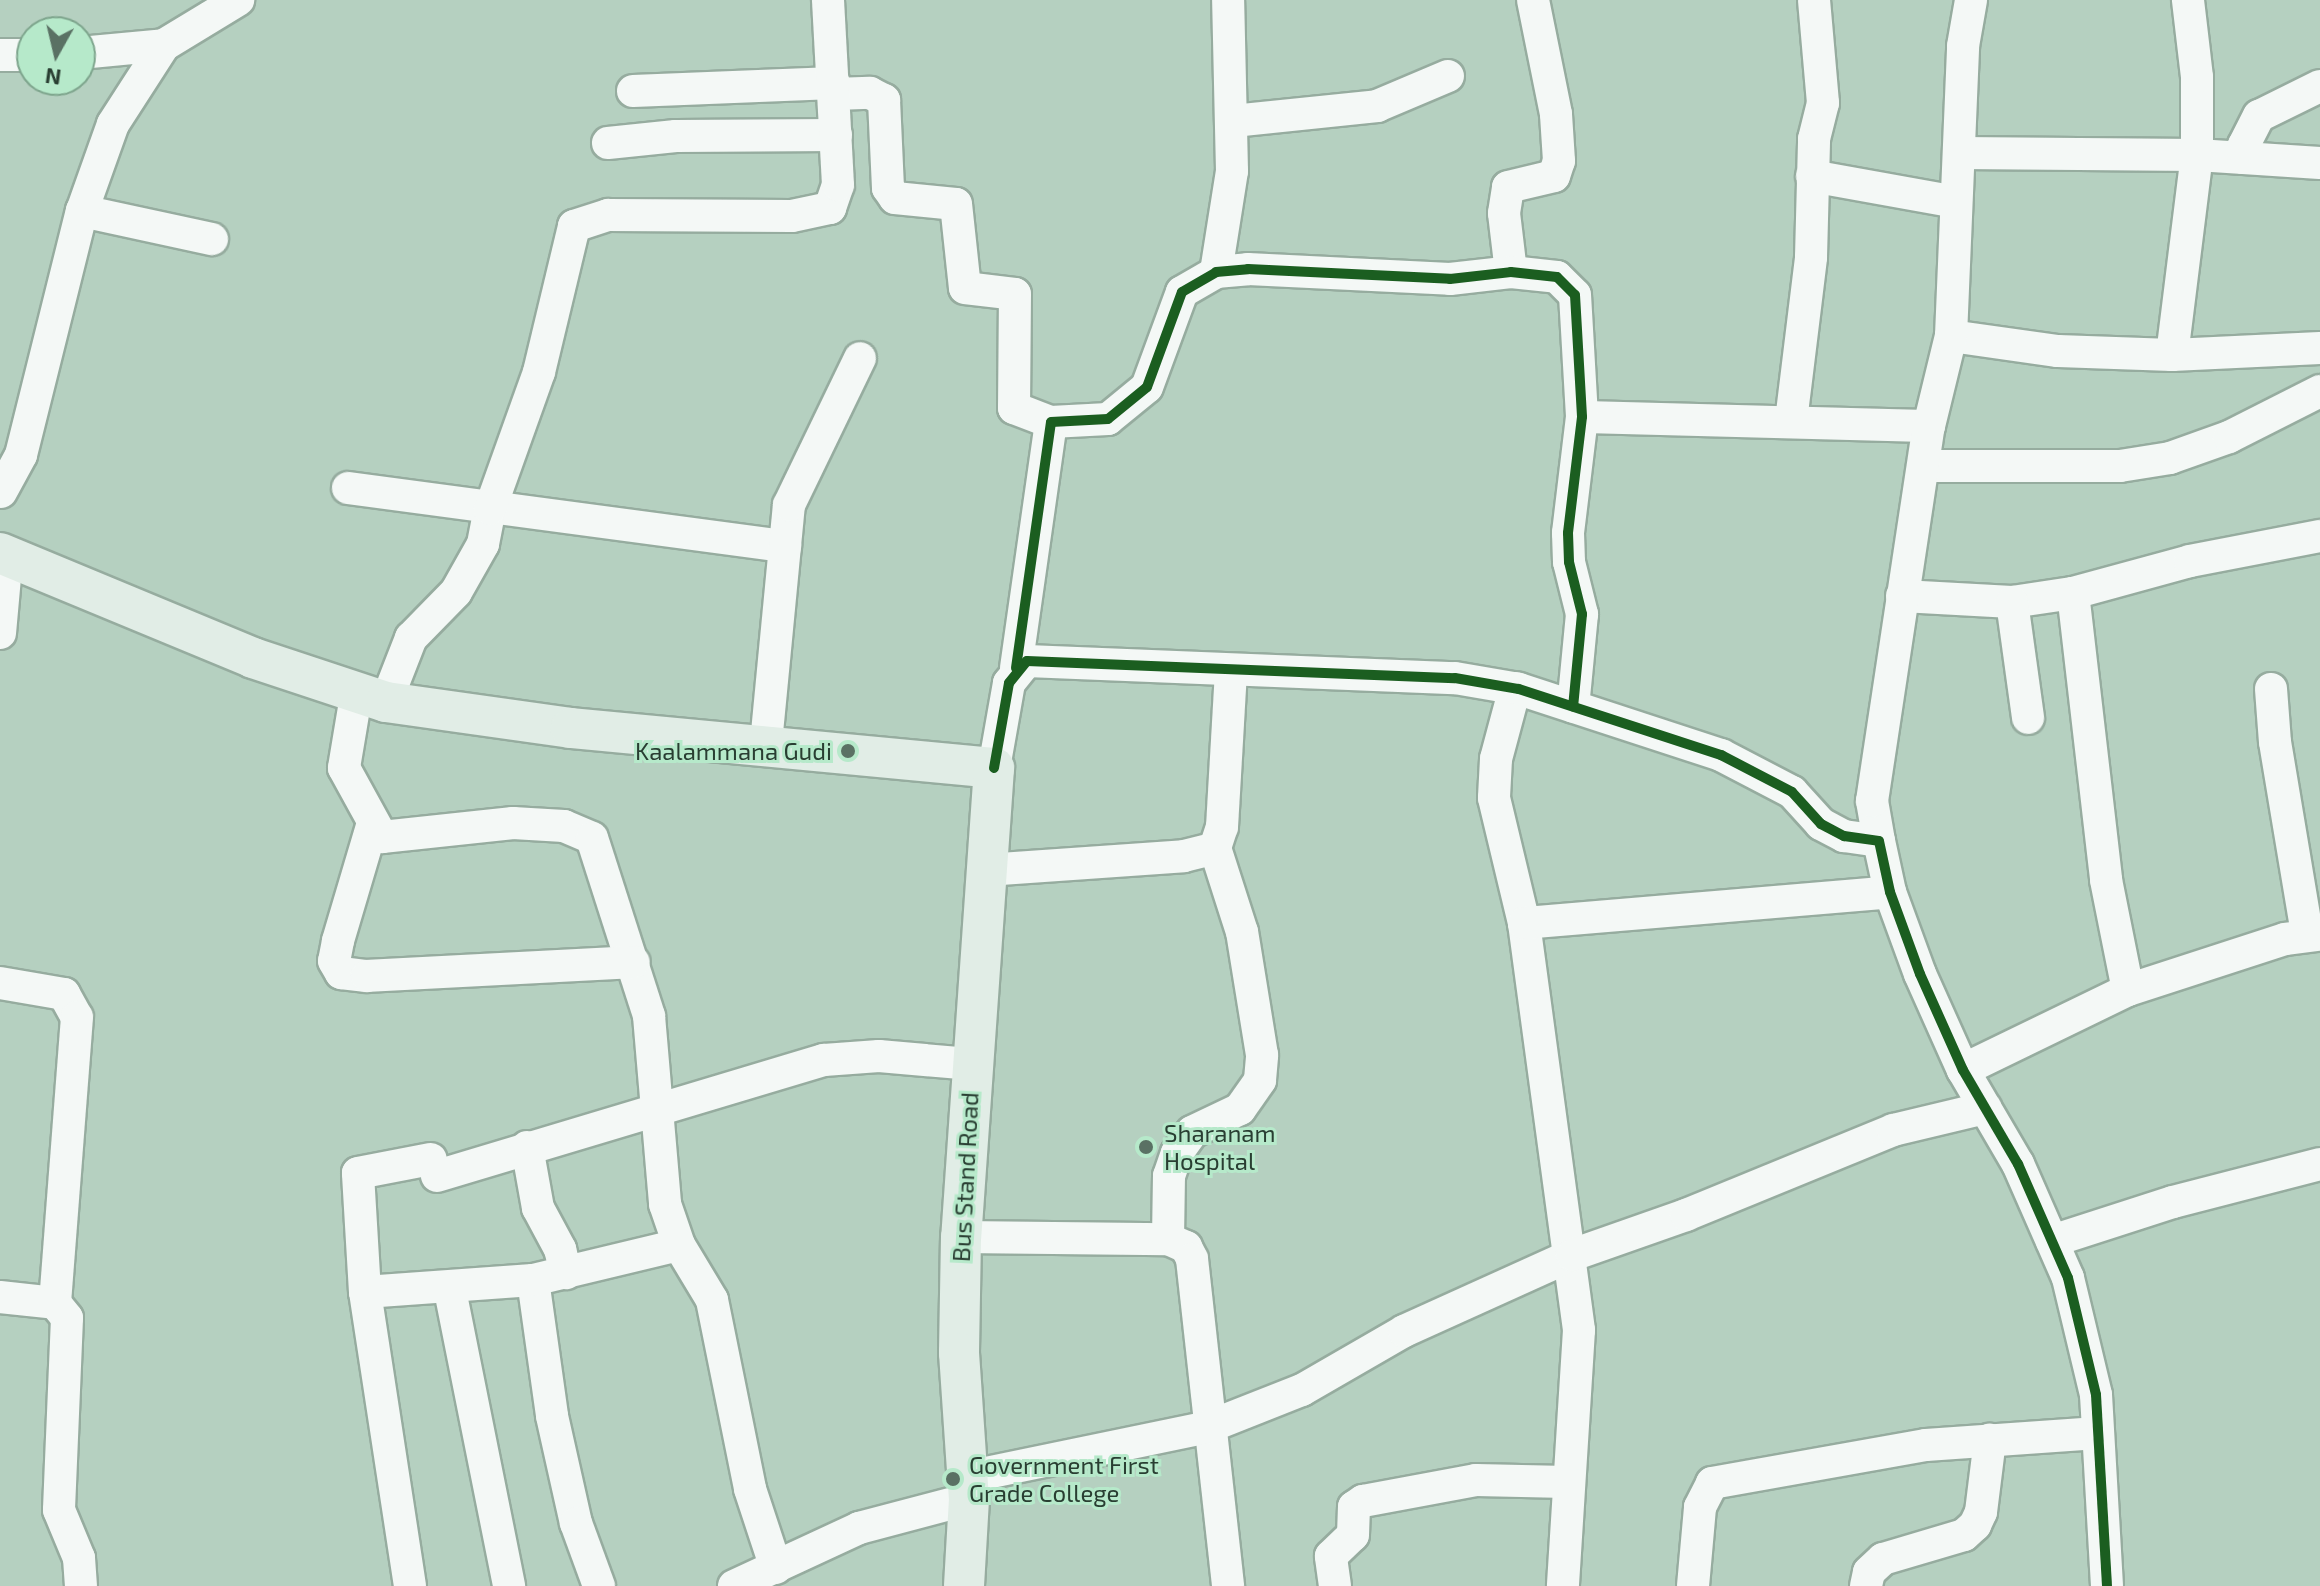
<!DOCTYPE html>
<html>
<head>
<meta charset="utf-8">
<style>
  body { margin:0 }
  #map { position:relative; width:2320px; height:1586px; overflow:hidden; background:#b5d0c0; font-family:"Exo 2",sans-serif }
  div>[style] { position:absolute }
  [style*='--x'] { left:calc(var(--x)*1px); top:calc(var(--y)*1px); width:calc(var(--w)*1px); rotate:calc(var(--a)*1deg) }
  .roads { filter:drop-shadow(2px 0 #96ac9f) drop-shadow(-2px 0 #96ac9f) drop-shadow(0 2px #96ac9f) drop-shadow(0 -2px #96ac9f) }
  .minor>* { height:32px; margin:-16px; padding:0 16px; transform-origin:16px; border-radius:16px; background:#f4f8f6 }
  .major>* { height:40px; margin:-20px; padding:0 20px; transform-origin:20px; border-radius:20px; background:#e1ede6 }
  .cycleway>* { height:10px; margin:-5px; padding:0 5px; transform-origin:5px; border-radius:5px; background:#1b5e20 }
  .dots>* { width:22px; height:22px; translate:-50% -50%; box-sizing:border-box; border:4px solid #b6e9ca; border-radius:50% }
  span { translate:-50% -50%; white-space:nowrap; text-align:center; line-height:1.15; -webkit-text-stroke:6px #b6e9ca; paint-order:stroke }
  .poi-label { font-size:24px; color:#293e32 }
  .right { translate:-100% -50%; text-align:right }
  .left { translate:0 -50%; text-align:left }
  .street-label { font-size:24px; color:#293e32 }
  .north { position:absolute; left:16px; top:16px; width:80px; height:80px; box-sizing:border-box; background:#b6e9ca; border:2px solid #7ea58d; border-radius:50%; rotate:188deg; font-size:22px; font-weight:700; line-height:32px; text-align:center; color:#293e32 }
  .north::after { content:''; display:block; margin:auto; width:28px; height:36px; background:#5a7164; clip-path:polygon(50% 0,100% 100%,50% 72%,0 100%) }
</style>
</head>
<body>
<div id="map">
  <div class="roads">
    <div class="minor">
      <i style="--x:80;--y:53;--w:84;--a:-5.4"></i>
      <i style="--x:164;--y:45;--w:87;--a:-31.3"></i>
      <i style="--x:0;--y:55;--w:32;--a:0"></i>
      <i style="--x:633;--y:91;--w:201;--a:-2.3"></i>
      <i style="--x:834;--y:94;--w:36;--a:-2"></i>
      <i style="--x:870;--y:93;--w:16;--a:27"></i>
      <i style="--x:884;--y:100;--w:88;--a:87.4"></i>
      <i style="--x:888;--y:188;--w:12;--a:55"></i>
      <i style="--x:895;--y:198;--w:61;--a:5.6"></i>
      <i style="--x:956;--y:204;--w:84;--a:83.9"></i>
      <i style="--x:965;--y:288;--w:50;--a:6.8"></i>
      <i style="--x:1015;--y:294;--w:114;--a:90.5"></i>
      <i style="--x:1014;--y:408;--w:40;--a:21"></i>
      <i style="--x:1233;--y:121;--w:145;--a:-5.9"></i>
      <i style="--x:1377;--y:106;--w:77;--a:-22.9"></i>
      <i style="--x:608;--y:143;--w:68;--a:-5.9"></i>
      <i style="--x:676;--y:136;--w:160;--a:-0.4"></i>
      <i style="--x:1960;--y:153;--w:237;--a:0.5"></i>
      <i style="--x:2197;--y:155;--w:123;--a:3.7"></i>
      <i style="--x:2243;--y:158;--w:13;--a:-86"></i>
      <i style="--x:2244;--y:145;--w:33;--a:-63"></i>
      <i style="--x:2259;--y:116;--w:68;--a:-26.2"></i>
      <i style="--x:1812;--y:176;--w:146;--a:10.2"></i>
      <i style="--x:82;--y:211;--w:133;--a:12.2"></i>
      <i style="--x:1216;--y:272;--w:102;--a:-81"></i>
      <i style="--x:1232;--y:171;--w:171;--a:-91.3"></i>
      <i style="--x:1511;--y:272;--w:59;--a:-96.8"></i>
      <i style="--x:1504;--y:213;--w:26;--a:-81"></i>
      <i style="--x:1508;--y:187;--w:47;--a:-13.4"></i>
      <i style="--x:1554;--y:176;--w:16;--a:-72"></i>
      <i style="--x:1559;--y:161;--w:47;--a:-93.7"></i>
      <i style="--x:1556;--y:114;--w:116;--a:-101.4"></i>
      <i style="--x:1951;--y:336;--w:108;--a:8"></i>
      <i style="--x:2058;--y:351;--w:114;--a:2"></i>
      <i style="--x:2172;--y:355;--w:148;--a:-2.7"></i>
      <i style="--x:2172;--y:355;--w:202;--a:-82.9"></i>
      <i style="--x:2197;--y:155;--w:78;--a:-90"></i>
      <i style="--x:2197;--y:77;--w:78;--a:-96.7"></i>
      <i style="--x:1582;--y:417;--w:347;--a:1.5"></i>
      <i style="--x:1791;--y:421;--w:165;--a:-83"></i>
      <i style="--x:1811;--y:257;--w:118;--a:-88.5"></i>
      <i style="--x:1814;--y:139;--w:37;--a:-76"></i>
      <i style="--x:1823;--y:103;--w:103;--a:-95"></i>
      <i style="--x:1924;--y:466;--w:196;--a:0"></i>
      <i style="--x:2120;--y:466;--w:51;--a:-9.1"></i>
      <i style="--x:2170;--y:458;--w:63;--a:-19.6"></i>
      <i style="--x:2229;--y:437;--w:102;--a:-26.8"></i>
      <i style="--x:348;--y:488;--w:441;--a:7.6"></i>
      <i style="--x:1;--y:492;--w:42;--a:-61.6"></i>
      <i style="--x:21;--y:455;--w:252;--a:-76"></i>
      <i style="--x:82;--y:211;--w:92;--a:-70.4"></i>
      <i style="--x:113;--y:124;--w:94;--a:-57.2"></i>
      <i style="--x:2073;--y:593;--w:289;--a:83.4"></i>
      <i style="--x:2106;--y:880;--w:112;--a:78.7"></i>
      <i style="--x:1902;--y:596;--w:110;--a:3.1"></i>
      <i style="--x:2012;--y:602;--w:62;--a:-8.4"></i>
      <i style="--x:2073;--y:593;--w:121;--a:-15.3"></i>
      <i style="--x:2190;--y:561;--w:132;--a:-10.9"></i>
      <i style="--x:2012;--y:602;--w:117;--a:82.1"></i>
      <i style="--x:0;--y:633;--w:78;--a:-84.9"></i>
      <i style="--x:1016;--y:668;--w:248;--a:-81.9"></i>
      <i style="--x:1051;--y:422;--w:57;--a:-3"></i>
      <i style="--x:1108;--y:419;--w:50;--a:-39.4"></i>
      <i style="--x:1147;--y:387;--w:101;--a:-69.8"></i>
      <i style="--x:1182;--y:292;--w:39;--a:-30"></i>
      <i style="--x:1216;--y:272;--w:32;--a:-5"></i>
      <i style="--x:1248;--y:269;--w:202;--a:2.8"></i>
      <i style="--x:1450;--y:279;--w:61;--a:-6.5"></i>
      <i style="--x:1511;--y:272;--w:46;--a:6.2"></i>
      <i style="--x:1557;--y:277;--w:25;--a:45"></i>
      <i style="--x:1575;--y:295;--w:122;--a:86.7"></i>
      <i style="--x:1582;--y:417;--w:117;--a:96.9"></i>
      <i style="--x:1568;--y:533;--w:29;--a:88"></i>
      <i style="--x:1569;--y:562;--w:54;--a:76"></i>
      <i style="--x:1582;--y:614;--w:93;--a:95.5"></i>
      <i style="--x:1515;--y:688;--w:73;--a:105"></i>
      <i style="--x:1496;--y:759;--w:39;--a:93"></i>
      <i style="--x:1494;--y:798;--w:129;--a:76.5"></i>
      <i style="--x:1524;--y:923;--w:411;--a:82.3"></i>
      <i style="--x:1579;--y:1330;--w:256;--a:93.6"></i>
      <i style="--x:2271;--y:689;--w:53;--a:85.7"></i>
      <i style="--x:2275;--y:742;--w:195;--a:80.5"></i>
      <i style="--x:357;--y:690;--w:79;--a:99.5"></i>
      <i style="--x:344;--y:768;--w:79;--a:61.2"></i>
      <i style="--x:382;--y:837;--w:132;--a:-6.1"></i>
      <i style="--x:513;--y:823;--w:51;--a:3.4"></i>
      <i style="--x:564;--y:826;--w:30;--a:23"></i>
      <i style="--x:592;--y:838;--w:187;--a:72.2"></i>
      <i style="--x:649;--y:1016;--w:189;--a:85.1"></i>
      <i style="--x:665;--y:1204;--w:43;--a:71.1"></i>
      <i style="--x:679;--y:1245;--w:64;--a:59"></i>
      <i style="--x:712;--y:1300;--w:193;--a:78.6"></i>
      <i style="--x:750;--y:1489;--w:83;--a:71.8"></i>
      <i style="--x:386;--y:702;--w:69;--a:-68.7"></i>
      <i style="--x:411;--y:638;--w:64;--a:-45.6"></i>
      <i style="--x:456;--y:592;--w:55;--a:-60.6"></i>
      <i style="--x:483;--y:544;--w:36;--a:-79"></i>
      <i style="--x:490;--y:509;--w:145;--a:-70.3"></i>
      <i style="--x:539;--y:372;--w:150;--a:-76.5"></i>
      <i style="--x:574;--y:226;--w:36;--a:-18"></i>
      <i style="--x:608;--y:215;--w:184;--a:0.3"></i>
      <i style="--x:792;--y:216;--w:39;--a:-12"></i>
      <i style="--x:830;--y:208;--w:24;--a:-71"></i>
      <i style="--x:838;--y:185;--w:185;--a:-93.1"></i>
      <i style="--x:766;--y:743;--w:239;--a:-84.5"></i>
      <i style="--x:789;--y:505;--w:163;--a:-64.2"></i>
      <i style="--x:994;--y:768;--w:86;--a:-80"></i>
      <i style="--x:1009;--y:683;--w:28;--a:-51"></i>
      <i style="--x:1027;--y:661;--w:428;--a:2.3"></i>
      <i style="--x:1455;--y:678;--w:65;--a:9.8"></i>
      <i style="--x:1519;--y:689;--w:213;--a:18.1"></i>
      <i style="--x:1721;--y:755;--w:80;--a:27.5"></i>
      <i style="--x:1792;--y:792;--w:43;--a:47.8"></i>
      <i style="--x:1821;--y:824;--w:26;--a:28"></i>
      <i style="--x:1844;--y:836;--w:35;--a:8"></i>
      <i style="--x:1879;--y:841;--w:52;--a:77.8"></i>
      <i style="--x:1890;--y:892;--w:87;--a:69.9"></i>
      <i style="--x:1920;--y:974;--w:105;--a:65.9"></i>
      <i style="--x:1963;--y:1070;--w:109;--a:59.7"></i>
      <i style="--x:2018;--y:1164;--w:124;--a:66.3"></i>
      <i style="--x:2068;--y:1278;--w:120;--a:76.5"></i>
      <i style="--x:2096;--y:1395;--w:191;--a:86.7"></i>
      <i style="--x:372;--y:826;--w:120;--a:106.5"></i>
      <i style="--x:338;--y:941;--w:20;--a:101"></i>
      <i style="--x:334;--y:961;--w:14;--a:60"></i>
      <i style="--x:341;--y:973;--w:26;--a:7"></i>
      <i style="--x:367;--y:976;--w:267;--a:-3"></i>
      <i style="--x:1879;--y:841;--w:41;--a:-99.9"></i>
      <i style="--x:1872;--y:801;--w:379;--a:-81.4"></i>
      <i style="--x:1929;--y:426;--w:93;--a:-76.3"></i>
      <i style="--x:1951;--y:336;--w:290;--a:-87.6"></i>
      <i style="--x:1963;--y:46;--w:47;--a:-80.1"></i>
      <i style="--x:986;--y:870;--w:198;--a:-4"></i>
      <i style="--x:1184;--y:856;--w:32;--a:-14"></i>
      <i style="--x:1215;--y:848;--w:22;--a:-72"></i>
      <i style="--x:1222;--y:827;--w:156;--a:-86.7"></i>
      <i style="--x:1524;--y:923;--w:367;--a:-4.8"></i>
      <i style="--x:0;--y:983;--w:65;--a:9.8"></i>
      <i style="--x:64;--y:994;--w:26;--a:61"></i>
      <i style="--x:77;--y:1017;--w:287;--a:94.4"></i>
      <i style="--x:1963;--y:1070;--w:183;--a:-25.9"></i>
      <i style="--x:2128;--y:990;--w:165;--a:-18"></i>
      <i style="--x:2285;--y:939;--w:35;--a:-7"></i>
      <i style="--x:527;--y:1147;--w:62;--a:79.8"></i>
      <i style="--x:538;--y:1208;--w:47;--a:61.8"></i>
      <i style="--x:560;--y:1249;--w:25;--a:76"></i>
      <i style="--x:437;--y:1176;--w:404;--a:-16.7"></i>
      <i style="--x:824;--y:1060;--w:55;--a:-4.2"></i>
      <i style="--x:879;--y:1056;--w:91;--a:5"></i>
      <i style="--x:961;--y:1237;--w:207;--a:0.6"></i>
      <i style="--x:1168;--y:1239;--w:20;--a:24"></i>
      <i style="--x:1186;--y:1247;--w:13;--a:63"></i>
      <i style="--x:1192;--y:1259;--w:329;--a:83.7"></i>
      <i style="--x:1168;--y:1239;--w:63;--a:-89.1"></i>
      <i style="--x:1169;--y:1176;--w:24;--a:-71"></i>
      <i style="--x:1177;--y:1153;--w:26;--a:-54"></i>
      <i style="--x:1192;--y:1132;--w:53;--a:-25.6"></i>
      <i style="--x:1240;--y:1109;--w:35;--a:-55"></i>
      <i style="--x:1260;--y:1080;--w:25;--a:-85"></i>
      <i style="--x:1262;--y:1055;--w:125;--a:-99.2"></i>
      <i style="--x:1242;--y:932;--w:88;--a:-107.8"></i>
      <i style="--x:2052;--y:1241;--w:127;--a:-17.9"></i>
      <i style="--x:2173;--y:1202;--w:152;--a:-14.5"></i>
      <i style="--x:533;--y:1280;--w:137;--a:82"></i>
      <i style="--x:552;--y:1416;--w:110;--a:77.4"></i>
      <i style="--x:576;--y:1523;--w:67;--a:69.9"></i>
      <i style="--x:450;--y:1290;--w:302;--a:78.7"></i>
      <i style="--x:365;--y:1292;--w:168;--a:-4.1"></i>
      <i style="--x:533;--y:1280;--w:150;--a:-13.5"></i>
      <i style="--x:0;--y:1297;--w:55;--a:6.2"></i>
      <i style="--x:55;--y:1303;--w:19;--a:51"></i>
      <i style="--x:67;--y:1318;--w:192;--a:92.4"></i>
      <i style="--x:59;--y:1510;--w:52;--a:67.4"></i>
      <i style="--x:79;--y:1558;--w:28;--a:86"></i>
      <i style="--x:967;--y:1477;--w:246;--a:-11.7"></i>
      <i style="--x:1208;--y:1427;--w:101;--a:-21.5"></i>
      <i style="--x:1302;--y:1390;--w:118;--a:-30"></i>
      <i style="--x:1404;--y:1331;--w:184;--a:-24.3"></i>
      <i style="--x:1572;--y:1255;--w:121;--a:-19.3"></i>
      <i style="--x:1686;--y:1215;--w:224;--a:-22.3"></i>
      <i style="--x:1893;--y:1130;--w:95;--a:-13.4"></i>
      <i style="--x:410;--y:1586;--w:297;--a:-98.7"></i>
      <i style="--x:365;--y:1292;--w:119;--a:-93.4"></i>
      <i style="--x:358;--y:1173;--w:74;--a:-10.9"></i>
      <i style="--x:734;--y:1586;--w:138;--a:-24.9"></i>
      <i style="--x:859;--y:1528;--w:114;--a:-14.8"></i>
      <i style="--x:1335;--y:1586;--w:30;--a:-98"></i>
      <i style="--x:1331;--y:1556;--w:30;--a:-44"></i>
      <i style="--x:1353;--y:1535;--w:28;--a:-88"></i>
      <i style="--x:1354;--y:1507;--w:11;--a:-34"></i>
      <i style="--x:1363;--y:1501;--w:115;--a:-10.5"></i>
      <i style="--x:1476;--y:1480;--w:91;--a:1.3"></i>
      <i style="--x:1693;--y:1586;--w:79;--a:-84.9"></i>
      <i style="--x:1700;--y:1507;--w:27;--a:-63"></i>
      <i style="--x:1712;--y:1483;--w:217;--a:-10.1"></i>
      <i style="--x:1926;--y:1445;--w:172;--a:-4"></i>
      <i style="--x:1866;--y:1586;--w:14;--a:-78"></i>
      <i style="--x:1869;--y:1572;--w:19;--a:-43"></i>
      <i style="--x:1883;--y:1559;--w:84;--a:-16.5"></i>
      <i style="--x:1964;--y:1535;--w:15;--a:-42"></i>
      <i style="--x:1975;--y:1525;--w:14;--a:-65"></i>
      <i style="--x:1981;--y:1512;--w:73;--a:-82.9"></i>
    </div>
    <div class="major">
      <i style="--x:0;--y:553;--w:274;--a:22.5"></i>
      <i style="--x:253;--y:658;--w:140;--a:18.3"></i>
      <i style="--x:386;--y:702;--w:187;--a:8"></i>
      <i style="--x:571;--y:728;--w:425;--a:5.4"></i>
      <i style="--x:994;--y:768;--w:470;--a:94"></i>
      <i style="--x:961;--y:1237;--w:116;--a:91"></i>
      <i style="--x:959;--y:1353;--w:146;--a:86.1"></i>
      <i style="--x:969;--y:1499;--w:87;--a:93.3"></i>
    </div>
  </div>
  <div class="cycleway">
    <i style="--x:1016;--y:668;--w:248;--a:-81.9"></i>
    <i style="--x:1051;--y:422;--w:57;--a:-3"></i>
    <i style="--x:1108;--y:419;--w:50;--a:-39.4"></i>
    <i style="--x:1147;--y:387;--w:101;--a:-69.8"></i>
    <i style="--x:1182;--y:292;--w:39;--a:-30"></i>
    <i style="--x:1216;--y:272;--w:32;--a:-5"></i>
    <i style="--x:1248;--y:269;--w:202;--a:2.8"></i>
    <i style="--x:1450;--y:279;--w:61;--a:-6.5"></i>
    <i style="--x:1511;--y:272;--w:46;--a:6.2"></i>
    <i style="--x:1557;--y:277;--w:25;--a:45"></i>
    <i style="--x:1575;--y:295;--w:122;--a:86.7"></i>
    <i style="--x:1582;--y:417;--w:117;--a:96.9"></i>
    <i style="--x:1568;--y:533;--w:29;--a:88"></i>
    <i style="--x:1569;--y:562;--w:54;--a:76"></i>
    <i style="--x:1582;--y:614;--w:93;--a:95.5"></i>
    <i style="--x:994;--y:768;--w:86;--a:-80"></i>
    <i style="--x:1009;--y:683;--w:28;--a:-51"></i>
    <i style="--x:1027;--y:661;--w:428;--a:2.3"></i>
    <i style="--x:1455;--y:678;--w:65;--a:9.8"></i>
    <i style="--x:1519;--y:689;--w:213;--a:18.1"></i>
    <i style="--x:1721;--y:755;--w:80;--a:27.5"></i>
    <i style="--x:1792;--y:792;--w:43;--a:47.8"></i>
    <i style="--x:1821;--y:824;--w:26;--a:28"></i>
    <i style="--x:1844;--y:836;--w:35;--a:8"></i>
    <i style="--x:1879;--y:841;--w:52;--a:77.8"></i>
    <i style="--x:1890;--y:892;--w:87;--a:69.9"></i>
    <i style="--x:1920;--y:974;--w:105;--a:65.9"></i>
    <i style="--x:1963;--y:1070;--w:109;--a:59.7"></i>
    <i style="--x:2018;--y:1164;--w:124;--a:66.3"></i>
    <i style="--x:2068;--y:1278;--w:120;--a:76.5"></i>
    <i style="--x:2096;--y:1395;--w:191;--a:86.7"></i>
  </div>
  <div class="dots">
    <i style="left:848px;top:751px;background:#5a7164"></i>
    <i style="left:1146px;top:1147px;background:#5a7164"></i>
    <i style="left:953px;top:1479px;background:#5a7164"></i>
  </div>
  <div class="poi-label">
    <span class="right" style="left:832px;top:751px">Kaalammana Gudi</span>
    <span class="left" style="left:1164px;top:1147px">Sharanam<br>Hospital</span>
    <span class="left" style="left:969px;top:1479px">Government First<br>Grade College</span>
  </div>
  <div class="street-label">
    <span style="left:965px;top:1177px;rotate:-87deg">Bus Stand Road</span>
  </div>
  <div class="north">N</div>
</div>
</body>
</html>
